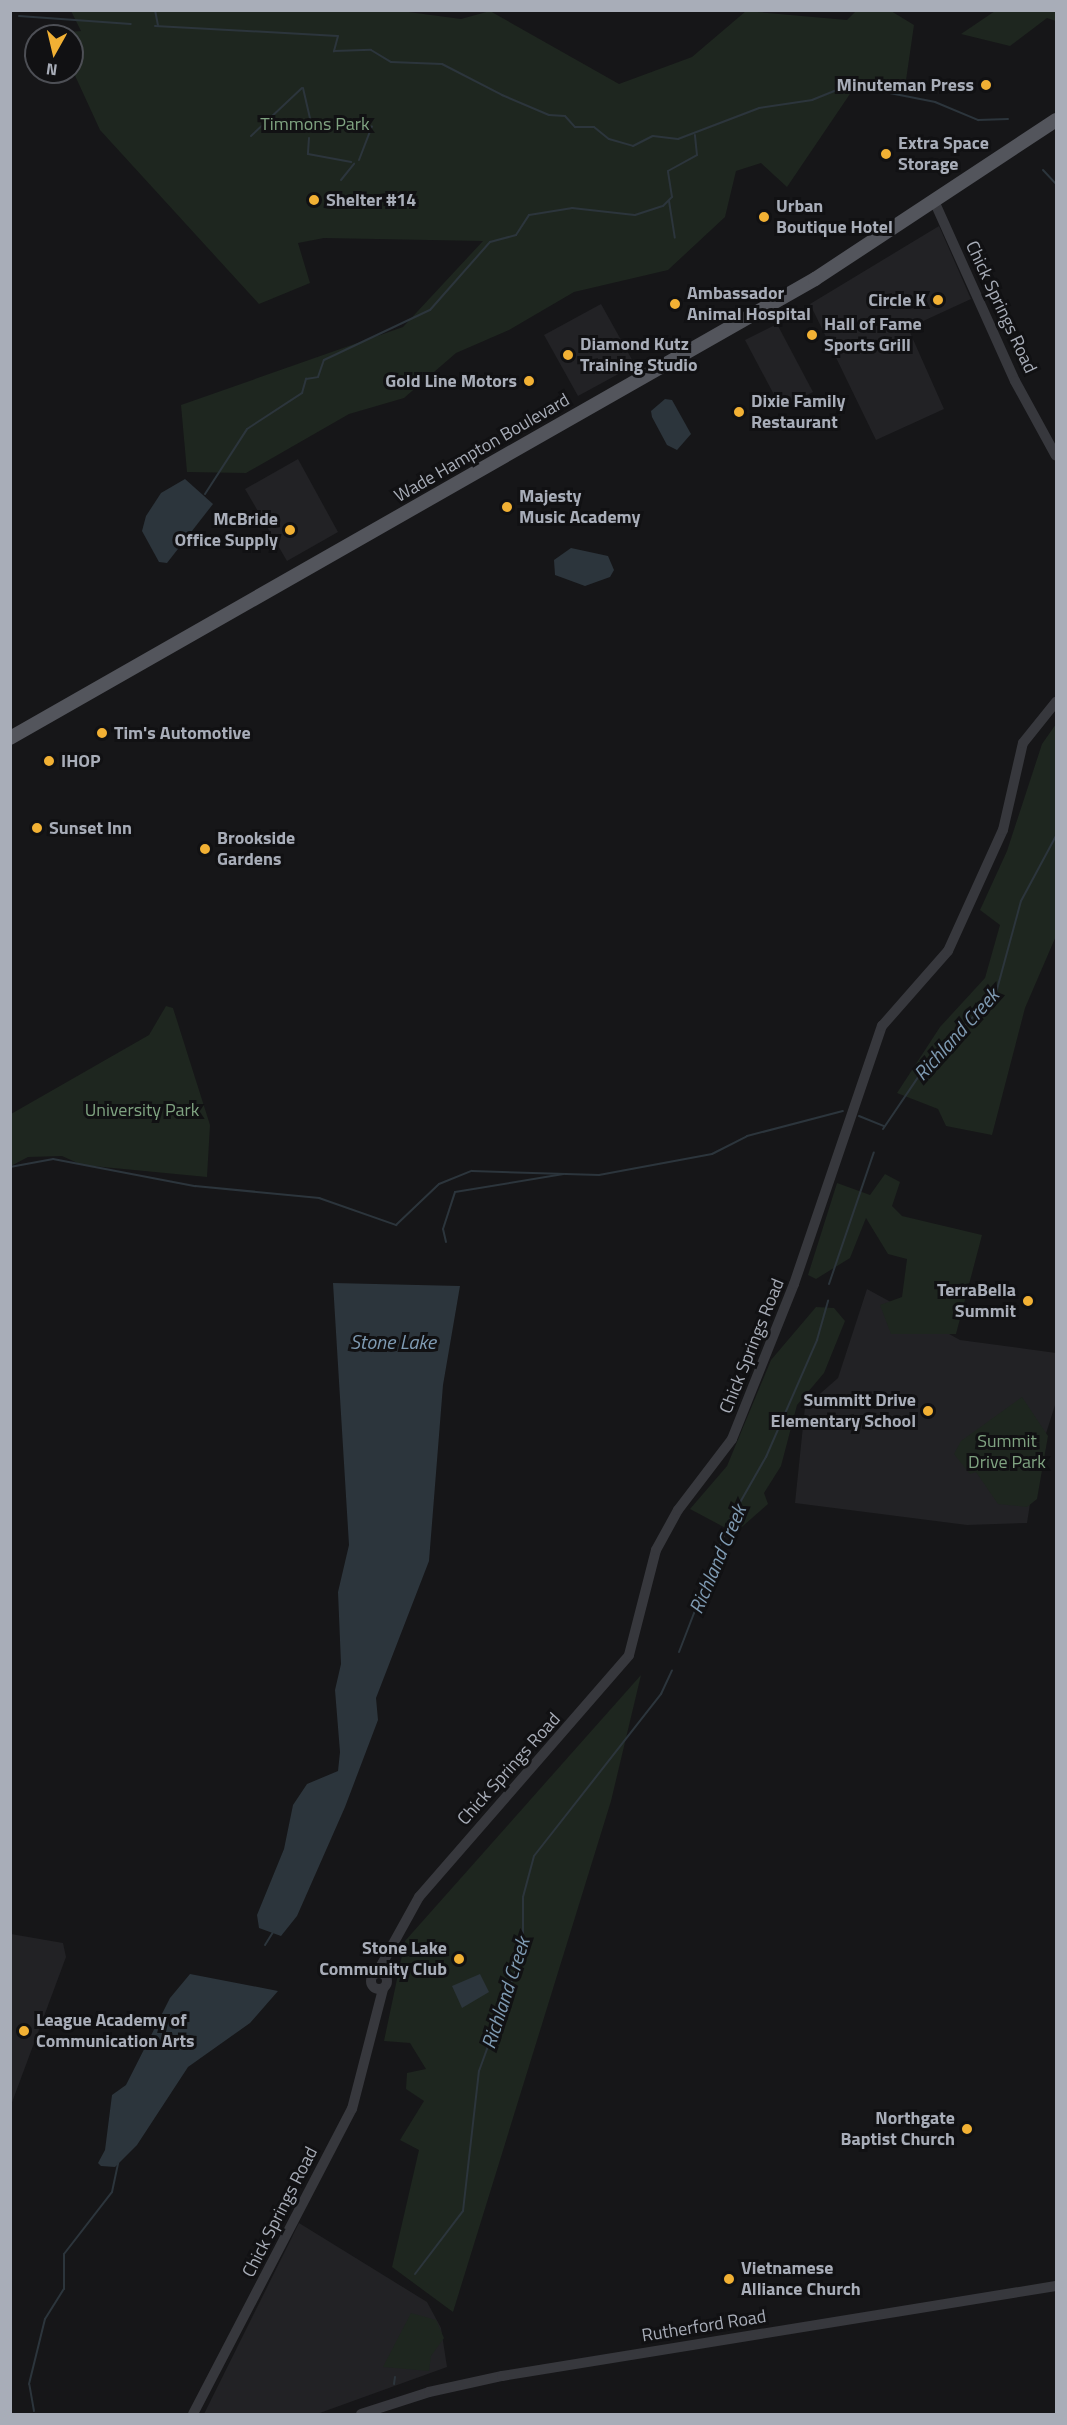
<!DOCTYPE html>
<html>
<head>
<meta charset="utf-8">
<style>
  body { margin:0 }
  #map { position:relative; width:1067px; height:2425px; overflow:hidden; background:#161618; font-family:"Titillium Web",sans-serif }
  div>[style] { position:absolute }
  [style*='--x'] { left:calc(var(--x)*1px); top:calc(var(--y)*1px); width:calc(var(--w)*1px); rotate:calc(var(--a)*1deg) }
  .built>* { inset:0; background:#222225 }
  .green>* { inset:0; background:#1e261f }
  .water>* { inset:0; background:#2c353c }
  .stream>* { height:2px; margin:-1px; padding:0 1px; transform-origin:1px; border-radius:1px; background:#2c353c }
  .minor>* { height:10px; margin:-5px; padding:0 5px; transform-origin:5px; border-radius:5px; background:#37383d }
  .minor>.ring { margin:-5px; padding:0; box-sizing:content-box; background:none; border:10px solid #37383d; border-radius:50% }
  .major>* { height:14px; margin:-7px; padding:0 7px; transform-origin:7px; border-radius:7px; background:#53555c }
  .dots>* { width:16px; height:16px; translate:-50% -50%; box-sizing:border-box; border:3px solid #111113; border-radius:50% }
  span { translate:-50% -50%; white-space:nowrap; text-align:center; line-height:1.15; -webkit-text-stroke:6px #111113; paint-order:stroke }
  .poi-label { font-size:18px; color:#a8adb8; font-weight:700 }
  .right { translate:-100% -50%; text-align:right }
  .left { translate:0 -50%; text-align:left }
  .park-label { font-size:18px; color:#7fa381 }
  .street-label { font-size:18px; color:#a8adb8 }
  .water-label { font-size:20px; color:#7f9bb3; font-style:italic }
  .frame { position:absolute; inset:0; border:12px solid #a8adb8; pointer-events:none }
  .north { position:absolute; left:24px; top:24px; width:60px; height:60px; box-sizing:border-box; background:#111113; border:2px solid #4d4f55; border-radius:50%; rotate:188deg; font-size:16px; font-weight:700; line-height:24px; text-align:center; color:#a8adb8 }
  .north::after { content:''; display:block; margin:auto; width:21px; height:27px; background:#f2b134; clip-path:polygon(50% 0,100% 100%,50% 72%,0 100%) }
</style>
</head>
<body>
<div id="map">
  <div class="built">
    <i style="clip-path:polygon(939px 226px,971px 299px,908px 328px,944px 409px,876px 440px,810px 304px)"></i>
    <i style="clip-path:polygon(601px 304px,635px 365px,578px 396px,544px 335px)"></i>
    <i style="clip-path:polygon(777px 324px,813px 392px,781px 408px,745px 340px)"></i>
    <i style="clip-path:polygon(298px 459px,338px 532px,287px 561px,245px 489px)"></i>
    <i style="clip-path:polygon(867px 1289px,960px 1340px,1056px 1353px,1056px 1402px,1036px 1465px,1027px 1523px,967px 1525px,795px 1503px,805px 1407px,838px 1378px)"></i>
    <i style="clip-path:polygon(11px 1934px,63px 1943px,66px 1957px,11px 2105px)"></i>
    <i style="clip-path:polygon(299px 2223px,427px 2302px,441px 2328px,447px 2367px,317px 2414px,204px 2414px)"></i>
  </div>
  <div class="green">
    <i style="clip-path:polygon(401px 11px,461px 19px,490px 11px,619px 84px,692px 57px,746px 11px,847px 20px,856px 11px,891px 11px,914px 25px,904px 94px,854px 88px,787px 187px,761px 163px,736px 171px,725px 217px,668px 270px,574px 292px,509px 330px,456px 353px,404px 398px,349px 414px,246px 473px,187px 472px,181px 405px,403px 327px,483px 241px,324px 238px,298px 243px,310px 283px,259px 304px,100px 130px,72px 69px,72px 36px,55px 33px,81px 31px,71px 11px)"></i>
    <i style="clip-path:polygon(995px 11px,1056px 11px,1056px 21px,1047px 18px,1010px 46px,961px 34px)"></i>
    <i style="clip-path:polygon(1056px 724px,1056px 936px,1025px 1008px,992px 1135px,946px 1126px,938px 1109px,897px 1093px,940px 1027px,985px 978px,1000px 925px,980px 910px,1007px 851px,1042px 744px)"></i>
    <i style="clip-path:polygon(166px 1006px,173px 1008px,210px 1125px,207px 1177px,82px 1165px,62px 1156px,28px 1157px,11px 1166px,11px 1114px,149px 1035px)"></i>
    <i style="clip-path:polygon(885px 1174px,900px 1182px,892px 1206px,902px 1216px,982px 1235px,956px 1334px,891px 1334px,880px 1305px,902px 1297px,907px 1259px,888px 1254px,866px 1218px,850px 1258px,816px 1279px,808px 1275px,837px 1183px,870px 1195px)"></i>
    <i style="clip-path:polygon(816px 1307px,834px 1308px,845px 1321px,824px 1373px,797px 1405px,781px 1466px,764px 1493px,768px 1504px,735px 1533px,690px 1509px,727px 1466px,771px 1360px)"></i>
    <i style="clip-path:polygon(1022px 1397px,1048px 1436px,1037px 1499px,1027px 1507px,998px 1504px,976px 1472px,970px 1474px,954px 1454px,961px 1441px)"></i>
    <i style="clip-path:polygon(641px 1675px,611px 1801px,453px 2312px,392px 2267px,419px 2150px,400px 2140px,424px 2101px,406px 2089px,407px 2073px,426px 2069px,410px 2043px,384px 2041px,405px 1941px)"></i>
    <i style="clip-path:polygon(411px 2313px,436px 2320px,444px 2338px,431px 2356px,429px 2371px,383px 2367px)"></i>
  </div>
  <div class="water">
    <i style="clip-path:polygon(665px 399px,672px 400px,691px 434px,677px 450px,667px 445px,652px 417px,651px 411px)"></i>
    <i style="clip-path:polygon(185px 479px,213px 504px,167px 563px,159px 562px,142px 531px,146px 516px,161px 493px)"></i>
    <i style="clip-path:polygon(571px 548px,608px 556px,614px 570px,610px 577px,585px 586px,555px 575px,554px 560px)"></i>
    <i style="clip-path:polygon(333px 1283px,460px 1286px,443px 1385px,429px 1561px,376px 1698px,378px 1720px,345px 1807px,297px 1916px,281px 1936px,259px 1928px,257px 1915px,284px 1849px,293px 1805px,307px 1784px,338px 1771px,340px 1752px,335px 1690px,341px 1664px,338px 1592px,349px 1545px)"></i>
    <i style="clip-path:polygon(190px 1974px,278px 1991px,250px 2023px,188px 2067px,137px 2145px,115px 2167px,101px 2166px,98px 2163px,105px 2150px,112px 2095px,126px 2085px,170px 1998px)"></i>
    <i style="clip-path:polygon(480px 1974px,489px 1992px,462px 2008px,452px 1986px)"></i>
  </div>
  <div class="stream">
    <i style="--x:155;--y:10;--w:16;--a:79"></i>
    <i style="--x:19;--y:16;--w:112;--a:4.1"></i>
    <i style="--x:155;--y:26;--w:183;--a:3.1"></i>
    <i style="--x:338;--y:36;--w:16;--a:105"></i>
    <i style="--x:334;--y:51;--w:37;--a:-2"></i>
    <i style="--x:371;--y:50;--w:23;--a:31"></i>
    <i style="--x:391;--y:62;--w:51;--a:2.2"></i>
    <i style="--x:442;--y:64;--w:68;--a:27.3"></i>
    <i style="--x:502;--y:95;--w:51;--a:23.1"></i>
    <i style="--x:549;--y:115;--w:16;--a:4"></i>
    <i style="--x:565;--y:116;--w:15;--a:48"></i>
    <i style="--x:575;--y:127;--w:19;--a:0"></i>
    <i style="--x:594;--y:127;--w:19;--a:39"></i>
    <i style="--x:609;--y:139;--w:25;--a:16"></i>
    <i style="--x:633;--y:146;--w:22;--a:-27"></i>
    <i style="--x:653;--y:136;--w:25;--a:7"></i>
    <i style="--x:678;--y:139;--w:87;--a:-20.9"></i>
    <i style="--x:759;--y:108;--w:54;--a:-8.6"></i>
    <i style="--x:812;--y:100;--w:40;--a:-22"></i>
    <i style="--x:849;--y:85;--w:88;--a:11.2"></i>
    <i style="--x:935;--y:102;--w:47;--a:22.7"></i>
    <i style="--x:978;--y:120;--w:30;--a:-2"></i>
    <i style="--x:303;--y:88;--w:37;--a:77"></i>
    <i style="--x:251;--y:136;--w:70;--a:-43.3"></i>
    <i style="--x:309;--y:138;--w:16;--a:94"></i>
    <i style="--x:308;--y:154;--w:44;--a:10.5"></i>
    <i style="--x:359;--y:160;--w:36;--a:-69"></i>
    <i style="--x:1043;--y:170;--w:19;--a:47"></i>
    <i style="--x:341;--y:180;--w:21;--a:-51"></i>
    <i style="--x:669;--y:201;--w:37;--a:81"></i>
    <i style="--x:205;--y:494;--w:77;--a:-57.1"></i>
    <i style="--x:247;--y:429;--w:66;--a:-33.2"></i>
    <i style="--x:302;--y:393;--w:15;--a:-74"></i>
    <i style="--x:306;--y:379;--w:12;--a:-9"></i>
    <i style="--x:318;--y:377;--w:18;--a:-71"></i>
    <i style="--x:324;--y:360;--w:117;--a:-25.3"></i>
    <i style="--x:430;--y:310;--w:91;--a:-48.6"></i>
    <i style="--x:490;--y:242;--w:27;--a:-15"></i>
    <i style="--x:516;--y:235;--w:24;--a:-57"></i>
    <i style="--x:529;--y:215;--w:44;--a:-9.2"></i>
    <i style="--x:572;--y:208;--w:63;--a:6.3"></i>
    <i style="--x:635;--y:215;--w:29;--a:-18"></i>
    <i style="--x:663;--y:206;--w:13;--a:-45"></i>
    <i style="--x:672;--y:197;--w:26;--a:-99"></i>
    <i style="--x:668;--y:171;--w:33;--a:-29"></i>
    <i style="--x:697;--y:155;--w:20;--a:-96"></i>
    <i style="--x:859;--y:1116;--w:27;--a:22"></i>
    <i style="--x:883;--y:1129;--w:75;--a:-55.9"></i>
    <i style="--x:925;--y:1067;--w:103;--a:-46.2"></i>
    <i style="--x:996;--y:993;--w:95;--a:-74.8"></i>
    <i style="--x:1021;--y:901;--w:74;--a:-61.7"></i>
    <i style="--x:10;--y:1167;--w:44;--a:-10.5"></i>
    <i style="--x:53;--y:1159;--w:145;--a:10.8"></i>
    <i style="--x:195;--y:1186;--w:125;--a:5.5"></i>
    <i style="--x:319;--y:1198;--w:82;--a:19.3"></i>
    <i style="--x:396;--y:1225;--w:59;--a:-43.6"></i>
    <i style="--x:439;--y:1184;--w:35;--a:-22"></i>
    <i style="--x:472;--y:1171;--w:127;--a:1.8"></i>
    <i style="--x:599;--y:1175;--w:115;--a:-10.5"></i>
    <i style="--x:712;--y:1154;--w:39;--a:-27"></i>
    <i style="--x:747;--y:1136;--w:99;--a:-14.6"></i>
    <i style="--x:446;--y:1242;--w:13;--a:-103"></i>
    <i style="--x:443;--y:1229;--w:39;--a:-72"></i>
    <i style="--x:455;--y:1192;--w:110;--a:-9.4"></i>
    <i style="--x:829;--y:1284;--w:139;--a:-71.2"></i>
    <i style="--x:679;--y:1652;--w:142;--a:-68.9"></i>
    <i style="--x:730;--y:1520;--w:73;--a:-60.3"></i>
    <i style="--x:766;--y:1457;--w:128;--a:-66.4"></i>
    <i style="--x:817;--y:1340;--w:41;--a:-74.2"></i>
    <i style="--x:265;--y:1945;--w:15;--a:-58"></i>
    <i style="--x:415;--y:2274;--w:79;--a:-52.7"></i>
    <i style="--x:463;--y:2211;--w:141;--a:-83.5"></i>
    <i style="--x:479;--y:2071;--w:129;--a:-70"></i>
    <i style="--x:523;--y:1950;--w:53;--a:-90"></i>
    <i style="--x:523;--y:1897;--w:42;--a:-75"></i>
    <i style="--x:534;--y:1856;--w:206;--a:-51.9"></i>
    <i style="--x:661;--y:1694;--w:26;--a:-65"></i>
    <i style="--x:394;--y:2384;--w:7;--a:-82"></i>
    <i style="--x:34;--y:2411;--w:27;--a:-100"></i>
    <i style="--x:29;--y:2384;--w:67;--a:-76.2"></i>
    <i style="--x:45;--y:2319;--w:36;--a:-58"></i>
    <i style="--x:64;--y:2289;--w:35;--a:-90"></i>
    <i style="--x:64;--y:2254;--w:78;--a:-52.3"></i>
    <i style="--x:112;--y:2192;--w:30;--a:-78"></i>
  </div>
  <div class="minor">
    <i style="--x:935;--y:203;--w:195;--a:65.8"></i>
    <i style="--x:1015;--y:381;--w:85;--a:61.3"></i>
    <i class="ring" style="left:371px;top:1973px;width:6px;height:6px"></i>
    <i style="--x:377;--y:1973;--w:87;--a:-61.1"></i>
    <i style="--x:419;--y:1897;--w:320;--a:-49"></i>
    <i style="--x:629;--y:1655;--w:108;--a:-75.6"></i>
    <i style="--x:656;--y:1550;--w:46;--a:-61.2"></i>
    <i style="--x:678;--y:1510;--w:89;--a:-52.7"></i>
    <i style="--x:732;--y:1439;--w:167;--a:-68.2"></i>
    <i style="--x:794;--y:1284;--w:273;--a:-71.2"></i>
    <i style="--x:882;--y:1026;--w:100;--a:-48.7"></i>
    <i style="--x:948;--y:951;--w:133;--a:-65.6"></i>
    <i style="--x:1003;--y:830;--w:89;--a:-77.1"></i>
    <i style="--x:1023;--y:743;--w:53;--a:-51.2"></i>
    <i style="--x:193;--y:2414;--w:344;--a:-62.5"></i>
    <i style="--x:352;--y:2109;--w:124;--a:-75.5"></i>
    <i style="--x:361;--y:2414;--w:71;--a:-17.9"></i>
    <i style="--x:429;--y:2392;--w:75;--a:-12.4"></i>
    <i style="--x:502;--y:2376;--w:561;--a:-9.23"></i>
  </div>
  <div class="major">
    <i style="--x:10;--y:738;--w:927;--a:-29.69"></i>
    <i style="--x:815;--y:279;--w:289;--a:-33.4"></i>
  </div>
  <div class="dots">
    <i style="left:986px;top:85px;background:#f2b134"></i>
    <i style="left:886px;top:154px;background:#f2b134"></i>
    <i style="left:314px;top:200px;background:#f2b134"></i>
    <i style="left:764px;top:217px;background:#f2b134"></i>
    <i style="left:938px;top:300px;background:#f2b134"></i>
    <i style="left:675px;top:304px;background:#f2b134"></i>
    <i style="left:812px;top:335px;background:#f2b134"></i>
    <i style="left:568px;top:355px;background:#f2b134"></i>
    <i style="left:529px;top:381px;background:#f2b134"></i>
    <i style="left:739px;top:412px;background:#f2b134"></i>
    <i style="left:507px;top:507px;background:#f2b134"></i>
    <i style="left:290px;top:530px;background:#f2b134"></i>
    <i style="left:102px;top:733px;background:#f2b134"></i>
    <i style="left:49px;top:761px;background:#f2b134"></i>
    <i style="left:37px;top:828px;background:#f2b134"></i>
    <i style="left:205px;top:849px;background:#f2b134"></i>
    <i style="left:1028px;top:1301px;background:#f2b134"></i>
    <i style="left:928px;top:1411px;background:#f2b134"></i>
    <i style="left:459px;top:1959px;background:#f2b134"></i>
    <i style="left:24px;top:2031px;background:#f2b134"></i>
    <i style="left:967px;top:2129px;background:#f2b134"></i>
    <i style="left:729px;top:2279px;background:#f2b134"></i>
  </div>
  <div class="poi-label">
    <span class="right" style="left:974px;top:85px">Minuteman Press</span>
    <span class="left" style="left:898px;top:154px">Extra Space<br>Storage</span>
    <span class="left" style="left:326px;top:200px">Shelter #14</span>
    <span class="left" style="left:776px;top:217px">Urban<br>Boutique Hotel</span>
    <span class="left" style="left:687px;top:304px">Ambassador<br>Animal Hospital</span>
    <span class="right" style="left:926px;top:300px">Circle K</span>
    <span class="left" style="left:824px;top:335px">Hall of Fame<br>Sports Grill</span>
    <span class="left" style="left:580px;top:355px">Diamond Kutz<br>Training Studio</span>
    <span class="right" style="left:517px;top:381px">Gold Line Motors</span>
    <span class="left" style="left:751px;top:412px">Dixie Family<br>Restaurant</span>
    <span class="left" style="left:519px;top:507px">Majesty<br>Music Academy</span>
    <span class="right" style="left:278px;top:530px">McBride<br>Office Supply</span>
    <span class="left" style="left:114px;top:733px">Tim's Automotive</span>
    <span class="left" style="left:61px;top:761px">IHOP</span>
    <span class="left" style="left:49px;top:828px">Sunset Inn</span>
    <span class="left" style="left:217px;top:849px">Brookside<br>Gardens</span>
    <span class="right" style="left:1016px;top:1301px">TerraBella<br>Summit</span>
    <span class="right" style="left:916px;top:1411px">Summitt Drive<br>Elementary School</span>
    <span class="right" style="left:447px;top:1959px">Stone Lake<br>Community Club</span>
    <span class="left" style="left:36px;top:2031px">League Academy of<br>Communication Arts</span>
    <span class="right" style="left:955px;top:2129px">Northgate<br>Baptist Church</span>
    <span class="left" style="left:741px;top:2279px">Vietnamese<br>Alliance Church</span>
  </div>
  <div class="park-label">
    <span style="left:315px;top:124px">Timmons Park</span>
    <span style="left:142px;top:1110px">University Park</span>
    <span style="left:1007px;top:1452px">Summit<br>Drive Park</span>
  </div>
  <div class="street-label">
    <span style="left:1001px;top:307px;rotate:65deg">Chick Springs Road</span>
    <span style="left:482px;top:448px;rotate:-30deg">Wade Hampton Boulevard</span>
    <span style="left:752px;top:1346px;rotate:-68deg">Chick Springs Road</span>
    <span style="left:509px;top:1769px;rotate:-48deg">Chick Springs Road</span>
    <span style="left:280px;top:2212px;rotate:-63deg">Chick Springs Road</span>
    <span style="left:704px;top:2326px;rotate:-9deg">Rutherford Road</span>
  </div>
  <div class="water-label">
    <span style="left:956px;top:1034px;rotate:-48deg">Richland Creek</span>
    <span style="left:393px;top:1341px">Stone Lake</span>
    <span style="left:717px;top:1559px;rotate:-67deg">Richland Creek</span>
    <span style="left:505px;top:1993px;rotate:-72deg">Richland Creek</span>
  </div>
  <div class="frame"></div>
  <div class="north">N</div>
</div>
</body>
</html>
